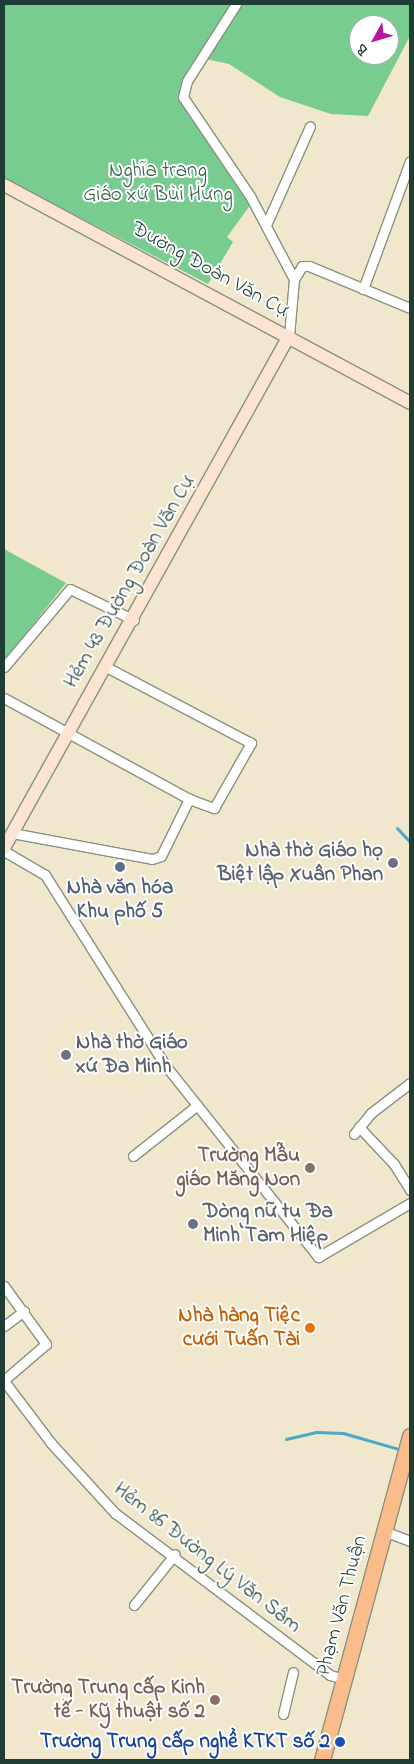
<!DOCTYPE html>
<html>
<head>
<meta charset="utf-8">
<style>
  body { margin:0 }
  #map { position:relative; width:414px; height:1764px; overflow:hidden; background:#f0e7cc; font-family:"Indie Flower",sans-serif }
  div>[style] { position:absolute }
  [style*='--x'] { left:calc(var(--x)*1px); top:calc(var(--y)*1px); width:calc(var(--w)*1px); rotate:calc(var(--a)*1deg) }
  .green>* { inset:0; background:#78cc8f }
  .stream>* { height:3px; margin:-1.5px; padding:0 1.5px; transform-origin:1.5px; border-radius:1.5px; background:#48aac7 }
  .roads { filter:drop-shadow(1px 0 #889280) drop-shadow(-1px 0 #889280) drop-shadow(0 1px #889280) drop-shadow(0 -1px #889280) }
  .street>* { height:9px; margin:-4.5px; padding:0 4.5px; transform-origin:4.5px; border-radius:4.5px; background:#fff }
  .secondary>* { height:12px; margin:-6px; padding:0 6px; transform-origin:6px; border-radius:6px; background:#fde4d0 }
  .primary>* { height:15px; margin:-7.5px; padding:0 7.5px; transform-origin:7.5px; border-radius:7.5px; background:#f9bc8a }
  .dots>* { width:14px; height:14px; translate:-50% -50%; box-sizing:border-box; border:2px solid #fff; border-radius:50% }
  span { translate:-50% -50%; white-space:nowrap; text-align:center; line-height:1.15; -webkit-text-stroke:4px #fff; paint-order:stroke }
  .park-label { font-size:21px; color:#35614b }
  .street-label { font-size:21px; color:#1f3d34 }
  .worship-label { font-size:21px; color:#5b616d; font-weight:700 }
  .right { translate:-100% -50%; text-align:right }
  .left { translate:0 -50%; text-align:left }
  .service-label { font-size:21px; color:#4e5e75; font-weight:700 }
  .education-label { font-size:21px; color:#785e54; font-weight:700 }
  .food-label { font-size:21px; color:#c56008; font-weight:700 }
  .transit-label { font-size:21px; color:#164399; font-weight:700 }
  .frame { position:absolute; inset:0; border:5px solid #1f3d34; pointer-events:none }
  .north { position:absolute; left:349px; top:15px; width:50px; height:50px; box-sizing:border-box; background:#fff; border:1px solid #a5b1ae; border-radius:50%; rotate:231deg; font-size:14px; font-weight:700; line-height:20px; text-align:center; color:#1f3d34 }
  .north::after { content:''; display:block; margin:auto; width:18px; height:22px; background:#b5179e; clip-path:polygon(50% 0,100% 100%,50% 72%,0 100%) }
</style>
</head>
<body>
<div id="map">
  <div class="green">
    <i style="clip-path:polygon(4px 4px,231px 4px,184px 79px,179px 97px,251px 204px,227px 237px,233px 242px,208px 284px,4px 178px)"></i>
    <i style="clip-path:polygon(evenodd,240px 4px,410px 4px,410px 36px,368px 116px,331px 114px,280px 97px,229px 64px,205px 59px,240px 4px,359px 25px,389px 25px,389px 55px,359px 55px,359px 25px)"></i>
    <i style="clip-path:polygon(4px 549px,66px 583px,4px 661px)"></i>
  </div>
  <div class="stream">
    <i style="--x:397;--y:828;--w:19;--a:47"></i>
    <i style="--x:286;--y:1439;--w:31;--a:-13"></i>
    <i style="--x:316;--y:1432;--w:27;--a:2"></i>
    <i style="--x:343;--y:1433;--w:61;--a:16.1"></i>
  </div>
  <div class="roads">
    <div class="street">
      <i style="--x:236;--y:4;--w:91;--a:122.5"></i>
      <i style="--x:187;--y:81;--w:16;--a:104"></i>
      <i style="--x:183;--y:97;--w:120;--a:55.9"></i>
      <i style="--x:250;--y:196;--w:94;--a:62.1"></i>
      <i style="--x:294;--y:279;--w:57;--a:95"></i>
      <i style="--x:266;--y:225;--w:108;--a:-66"></i>
      <i style="--x:294;--y:279;--w:15;--a:-58"></i>
      <i style="--x:302;--y:266;--w:7;--a:0"></i>
      <i style="--x:309;--y:266;--w:109;--a:22.6"></i>
      <i style="--x:363;--y:289;--w:136;--a:-69.8"></i>
      <i style="--x:4;--y:667;--w:102;--a:-49.8"></i>
      <i style="--x:70;--y:589;--w:71;--a:25.8"></i>
      <i style="--x:4;--y:698;--w:211;--a:28.6"></i>
      <i style="--x:189;--y:799;--w:27;--a:20"></i>
      <i style="--x:214;--y:808;--w:75;--a:-60.4"></i>
      <i style="--x:251;--y:743;--w:164;--a:-152.3"></i>
      <i style="--x:12;--y:833;--w:142;--a:10.5"></i>
      <i style="--x:152;--y:859;--w:9;--a:-18"></i>
      <i style="--x:161;--y:856;--w:64;--a:-63.8"></i>
      <i style="--x:4;--y:851;--w:48;--a:30.3"></i>
      <i style="--x:45;--y:875;--w:225;--a:57.7"></i>
      <i style="--x:165;--y:1065;--w:246;--a:51.4"></i>
      <i style="--x:318;--y:1257;--w:107;--a:-30.4"></i>
      <i style="--x:359;--y:1127;--w:51;--a:46.6"></i>
      <i style="--x:394;--y:1164;--w:31;--a:58"></i>
      <i style="--x:354;--y:1134;--w:27;--a:-51"></i>
      <i style="--x:371;--y:1113;--w:49;--a:-37.6"></i>
      <i style="--x:133;--y:1156;--w:79;--a:-38.3"></i>
      <i style="--x:4;--y:1286;--w:72;--a:54.1"></i>
      <i style="--x:46;--y:1344;--w:55;--a:139.4"></i>
      <i style="--x:4;--y:1326;--w:25;--a:-37"></i>
      <i style="--x:4;--y:1381;--w:78;--a:52.8"></i>
      <i style="--x:51;--y:1443;--w:95;--a:47.6"></i>
      <i style="--x:115;--y:1513;--w:269;--a:37"></i>
      <i style="--x:330;--y:1675;--w:15;--a:16"></i>
      <i style="--x:384;--y:1531;--w:28;--a:21"></i>
      <i style="--x:134;--y:1605;--w:65;--a:-51.2"></i>
      <i style="--x:283;--y:1714;--w:43;--a:-76.6"></i>
    </div>
    <div class="secondary">
      <i style="--x:4;--y:185;--w:461;--a:28.2"></i>
      <i style="--x:4;--y:848;--w:586;--a:-60.9"></i>
    </div>
    <div class="primary">
      <i style="--x:322;--y:1760;--w:336;--a:-74.8"></i>
    </div>
  </div>
  <div class="dots">
    <i style="left:393px;top:863px;background:#6b7280"></i>
    <i style="left:120px;top:867px;background:#5c6f8a"></i>
    <i style="left:66px;top:1055px;background:#6b7280"></i>
    <i style="left:310px;top:1168px;background:#8d6e63"></i>
    <i style="left:193px;top:1224px;background:#6b7280"></i>
    <i style="left:310px;top:1328px;background:#e8710a"></i>
    <i style="left:215px;top:1700px;background:#8d6e63"></i>
    <i style="left:340px;top:1742px;background:#1a4fb4"></i>
  </div>
  <div class="park-label">
    <span style="left:158px;top:183px">Nghĩa trang<br>Giáo xứ Bùi Hưng</span>
  </div>
  <div class="street-label">
    <span style="left:210px;top:270px;rotate:29deg">Đường Đoàn Văn Cự</span>
    <span style="left:130px;top:582px;rotate:-60deg">Hẻm 43 Đường Đoàn Văn Cự</span>
    <span style="left:207px;top:1558px;rotate:38deg">Hẻm 86 Đường Lý Văn Sâm</span>
    <span style="left:342px;top:1606px;rotate:-75deg">Phạm Văn Thuận</span>
  </div>
  <div class="worship-label">
    <span class="right" style="left:383px;top:863px">Nhà thờ Giáo họ<br>Biệt lập Xuân Phan</span>
    <span class="left" style="left:76px;top:1055px">Nhà thờ Giáo<br>xứ Đa Minh</span>
    <span class="left" style="left:203px;top:1224px">Dòng nữ tu Đa<br>Minh Tam Hiệp</span>
  </div>
  <div class="service-label">
    <span style="left:120px;top:900px">Nhà văn hóa<br>Khu phố 5</span>
  </div>
  <div class="education-label">
    <span class="right" style="left:300px;top:1168px">Trường Mẫu<br>giáo Măng Non</span>
    <span class="right" style="left:205px;top:1700px">Trường Trung cấp Kinh<br>tế - Kỹ thuật số 2</span>
  </div>
  <div class="food-label">
    <span class="right" style="left:300px;top:1328px">Nhà hàng Tiệc<br>cưới Tuấn Tài</span>
  </div>
  <div class="transit-label">
    <span class="right" style="left:330px;top:1742px">Trường Trung cấp nghề KTKT số 2</span>
  </div>
  <div class="frame"></div>
  <div class="north">B</div>
</div>
</body>
</html>
